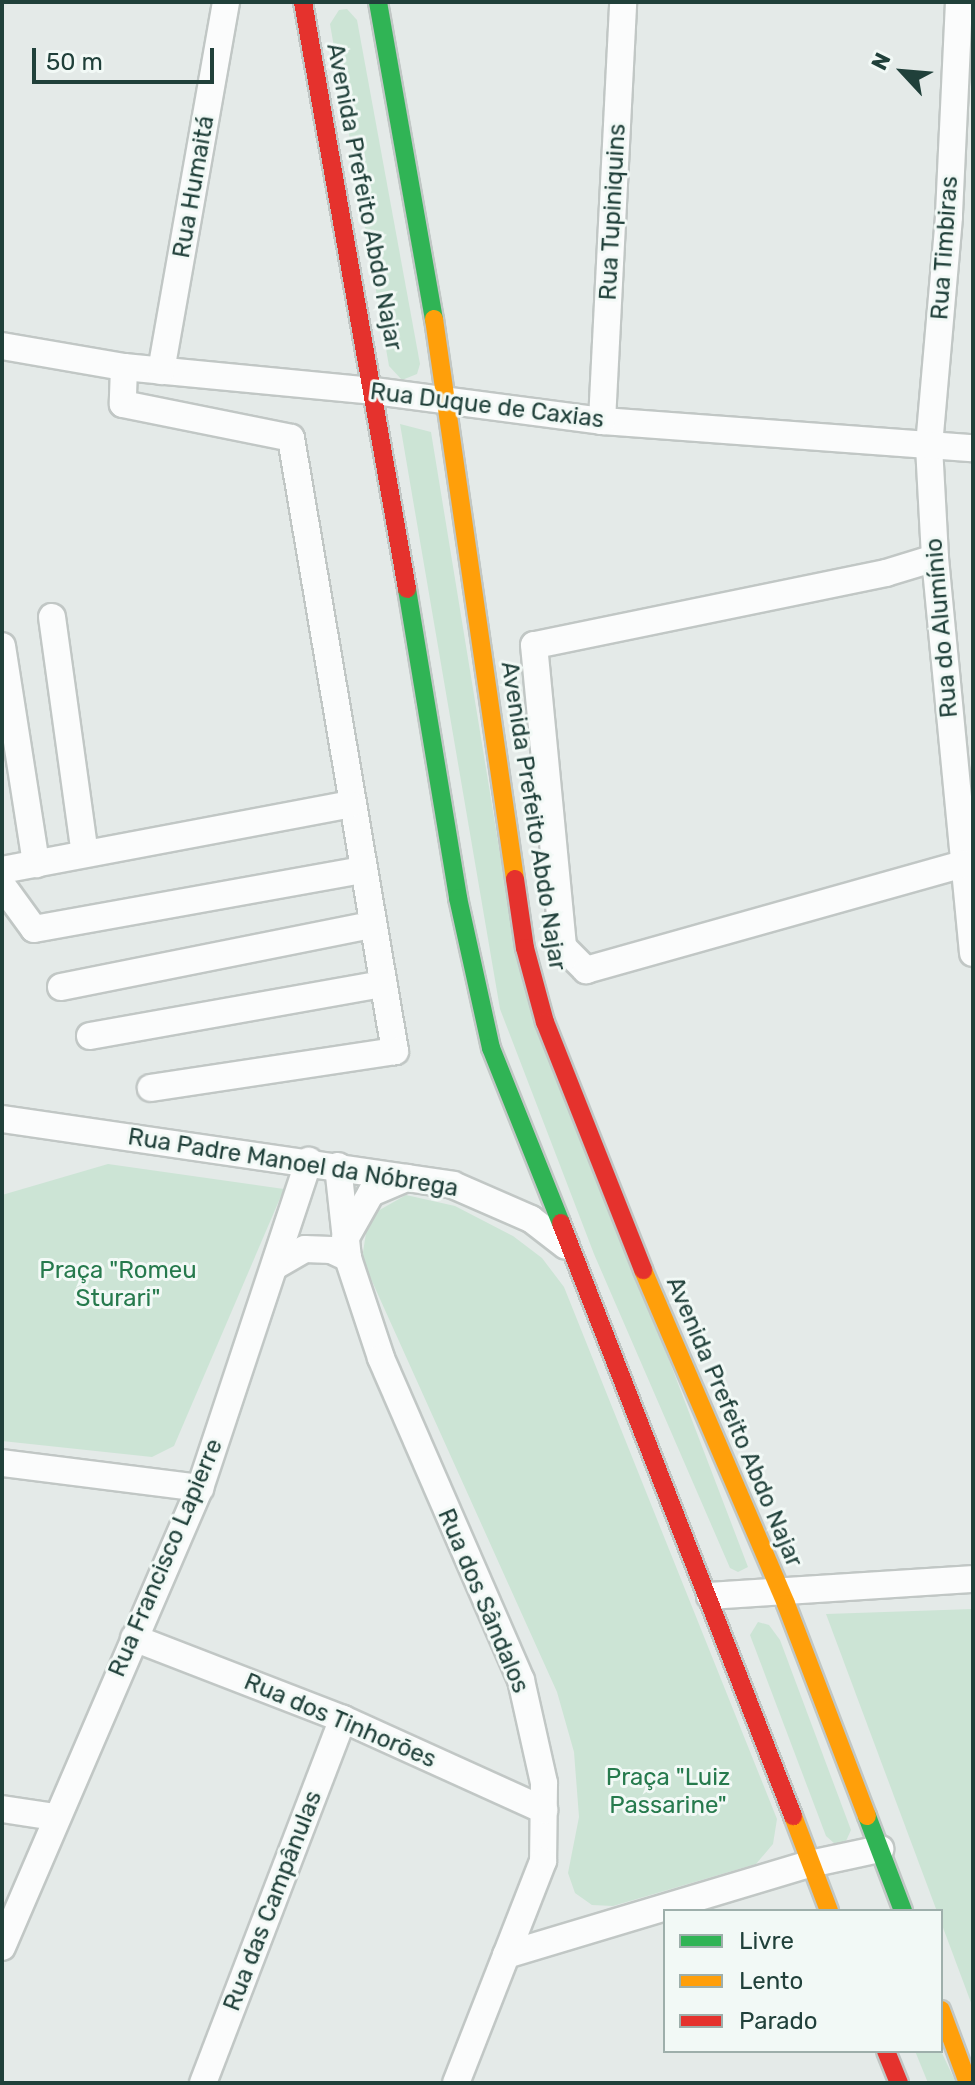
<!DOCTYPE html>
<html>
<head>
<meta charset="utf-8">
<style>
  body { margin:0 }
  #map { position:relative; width:975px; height:2085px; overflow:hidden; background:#e4eae8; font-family:Rubik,sans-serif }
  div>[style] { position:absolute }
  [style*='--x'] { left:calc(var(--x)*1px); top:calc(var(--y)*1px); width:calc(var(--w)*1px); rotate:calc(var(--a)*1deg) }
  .green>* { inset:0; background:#cce4d5 }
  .roads { filter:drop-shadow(2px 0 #c1c7c5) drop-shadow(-2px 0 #c1c7c5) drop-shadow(0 2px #c1c7c5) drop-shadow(0 -2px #c1c7c5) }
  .street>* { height:26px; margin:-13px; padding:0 13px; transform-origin:13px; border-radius:13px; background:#fbfcfc }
  .fast>* { height:18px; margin:-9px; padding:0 9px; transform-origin:9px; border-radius:9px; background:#30b455 }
  .slow>* { height:18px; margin:-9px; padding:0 9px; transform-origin:9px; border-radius:9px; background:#ff9f0a }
  .jam>* { height:18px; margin:-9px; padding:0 9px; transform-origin:9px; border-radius:9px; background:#e5322d }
  span { translate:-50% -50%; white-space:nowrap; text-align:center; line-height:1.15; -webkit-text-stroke:6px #f2f9f6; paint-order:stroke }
  .street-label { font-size:24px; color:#20403a }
  .park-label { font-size:24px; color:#267a4d }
  .frame { position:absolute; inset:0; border:4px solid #20403a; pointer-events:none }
  .legend { position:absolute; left:663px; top:1909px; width:280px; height:144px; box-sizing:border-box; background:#f2f9f6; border:2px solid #9eafab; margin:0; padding:10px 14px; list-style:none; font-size:24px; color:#20403a }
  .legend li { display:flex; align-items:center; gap:16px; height:40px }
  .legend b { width:40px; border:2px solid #9eafab }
  .north { position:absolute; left:863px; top:32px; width:80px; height:80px; -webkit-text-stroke:6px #f2f9f6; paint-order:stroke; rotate:296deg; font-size:22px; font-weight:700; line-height:32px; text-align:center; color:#20403a }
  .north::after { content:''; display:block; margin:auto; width:28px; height:36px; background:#20403a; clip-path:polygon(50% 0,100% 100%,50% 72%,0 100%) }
  .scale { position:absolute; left:32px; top:48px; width:182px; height:36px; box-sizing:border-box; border:4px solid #20403a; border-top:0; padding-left:10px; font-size:24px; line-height:28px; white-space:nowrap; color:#20403a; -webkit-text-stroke:6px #f2f9f6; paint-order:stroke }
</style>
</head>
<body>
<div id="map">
  <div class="green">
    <i style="clip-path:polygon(347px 9px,357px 20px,420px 364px,417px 374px,402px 380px,389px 366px,330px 24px,339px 10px)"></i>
    <i style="clip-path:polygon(400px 424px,431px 432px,518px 964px,748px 1567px,738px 1572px,730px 1568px,594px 1254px,500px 1009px)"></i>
    <i style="clip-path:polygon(108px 1164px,284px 1189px,174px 1446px,152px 1457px,2px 1441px,2px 1195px)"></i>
    <i style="clip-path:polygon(406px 1195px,455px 1206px,513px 1236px,542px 1258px,564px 1287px,777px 1819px,773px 1844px,756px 1864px,613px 1906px,592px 1905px,575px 1893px,568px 1873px,579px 1817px,574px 1752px,557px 1692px,362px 1259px,367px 1226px,376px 1212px)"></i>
    <i style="clip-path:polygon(973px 1609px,973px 2008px,826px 1614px)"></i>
    <i style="clip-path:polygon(758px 1622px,769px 1625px,780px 1640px,851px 1830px,846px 1841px,835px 1844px,826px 1836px,750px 1635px)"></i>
    <i style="clip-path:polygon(915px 2051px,941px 2051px,956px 2083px,928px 2083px)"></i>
  </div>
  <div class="roads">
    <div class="street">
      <i style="--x:959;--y:2;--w:215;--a:92.7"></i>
      <i style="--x:949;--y:217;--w:230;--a:95"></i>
      <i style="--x:929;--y:446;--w:112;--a:86.9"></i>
      <i style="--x:935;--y:558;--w:397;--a:84.5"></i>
      <i style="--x:2;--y:346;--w:124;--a:9.8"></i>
      <i style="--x:124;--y:367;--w:252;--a:5.5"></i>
      <i style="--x:375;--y:391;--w:229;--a:7.5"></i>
      <i style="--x:602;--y:421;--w:372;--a:4.2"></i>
      <i style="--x:124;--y:367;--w:37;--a:92"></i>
      <i style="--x:123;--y:404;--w:171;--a:11.4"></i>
      <i style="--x:291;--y:438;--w:622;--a:80.37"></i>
      <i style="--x:395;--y:1051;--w:247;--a:171.4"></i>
      <i style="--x:161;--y:371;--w:375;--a:-80"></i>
      <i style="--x:602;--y:421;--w:420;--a:-87.1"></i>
      <i style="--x:935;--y:558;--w:51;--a:163"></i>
      <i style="--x:886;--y:573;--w:359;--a:168.4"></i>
      <i style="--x:534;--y:645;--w:303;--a:84.5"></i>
      <i style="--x:563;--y:947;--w:33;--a:45"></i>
      <i style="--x:586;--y:970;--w:393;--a:-15.7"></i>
      <i style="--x:52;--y:617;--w:239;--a:82.1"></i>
      <i style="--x:2;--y:646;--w:221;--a:81.1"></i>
      <i style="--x:2;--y:870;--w:354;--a:-10.7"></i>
      <i style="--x:2;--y:885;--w:54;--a:54"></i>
      <i style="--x:34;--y:929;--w:332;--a:-10.2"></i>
      <i style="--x:61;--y:987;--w:316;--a:-11.3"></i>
      <i style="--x:90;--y:1036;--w:298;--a:-10.1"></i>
      <i style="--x:2;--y:1119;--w:456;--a:8.3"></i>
      <i style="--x:453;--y:1185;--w:85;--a:23.6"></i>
      <i style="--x:531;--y:1219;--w:44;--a:37.6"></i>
      <i style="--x:338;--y:1166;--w:93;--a:83.8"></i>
      <i style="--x:348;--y:1258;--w:105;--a:71.7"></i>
      <i style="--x:381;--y:1358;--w:351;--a:66.5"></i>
      <i style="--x:521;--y:1680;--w:106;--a:77.4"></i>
      <i style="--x:544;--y:1783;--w:78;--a:90.7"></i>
      <i style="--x:543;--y:1861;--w:238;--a:111.4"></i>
      <i style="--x:345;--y:1239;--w:53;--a:-60.5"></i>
      <i style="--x:371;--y:1193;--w:39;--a:-23"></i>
      <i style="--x:277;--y:1265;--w:32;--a:-30"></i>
      <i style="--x:305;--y:1249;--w:26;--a:2"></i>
      <i style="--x:331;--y:1250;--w:19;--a:25"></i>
      <i style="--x:2;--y:1463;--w:200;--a:7.2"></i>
      <i style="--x:710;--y:1596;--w:264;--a:-3.7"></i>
      <i style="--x:134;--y:1638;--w:224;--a:21.2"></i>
      <i style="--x:343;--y:1719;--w:221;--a:24.4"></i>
      <i style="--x:2;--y:1809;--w:54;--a:8.6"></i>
      <i style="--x:2;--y:1947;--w:500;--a:-66.7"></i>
      <i style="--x:200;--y:1488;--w:345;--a:-71.6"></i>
      <i style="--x:506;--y:1955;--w:317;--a:-16.7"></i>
      <i style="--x:810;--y:1864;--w:72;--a:-12.1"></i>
      <i style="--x:203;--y:2083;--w:390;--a:-69"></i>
    </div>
    <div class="fast">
      <i style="--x:378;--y:2;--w:322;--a:80"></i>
      <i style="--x:407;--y:589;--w:313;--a:80.6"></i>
      <i style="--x:458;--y:898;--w:154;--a:77.6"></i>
      <i style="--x:491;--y:1048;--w:188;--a:68.2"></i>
      <i style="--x:867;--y:1816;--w:102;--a:69.2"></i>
    </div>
    <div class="slow">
      <i style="--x:434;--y:319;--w:566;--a:81.77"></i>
      <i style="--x:643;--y:1270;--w:363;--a:66.8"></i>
      <i style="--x:786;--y:1604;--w:227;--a:69.1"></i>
      <i style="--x:793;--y:1816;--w:102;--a:69.2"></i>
      <i style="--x:941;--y:2010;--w:78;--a:69.7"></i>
    </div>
    <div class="jam">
      <i style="--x:303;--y:2;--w:596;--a:79.95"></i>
      <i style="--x:515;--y:879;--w:70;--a:81.8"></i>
      <i style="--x:525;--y:948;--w:77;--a:74.9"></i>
      <i style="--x:545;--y:1022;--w:267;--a:68.4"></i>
      <i style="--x:561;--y:1223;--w:637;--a:68.63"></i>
      <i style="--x:886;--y:2051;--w:35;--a:68"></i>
    </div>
  </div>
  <div class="street-label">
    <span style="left:194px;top:187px;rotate:-80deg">Rua Humaitá</span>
    <span style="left:364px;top:197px;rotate:79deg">Avenida Prefeito Abdo Najar</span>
    <span style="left:613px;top:212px;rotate:-87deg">Rua Tupiniquins</span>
    <span style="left:945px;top:248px;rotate:-86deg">Rua Timbiras</span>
    <span style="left:487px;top:406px;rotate:7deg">Rua Duque de Caxias</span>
    <span style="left:942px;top:628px;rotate:-95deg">Rua do Alumínio</span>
    <span style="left:533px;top:816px;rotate:81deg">Avenida Prefeito Abdo Najar</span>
    <span style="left:293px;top:1163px;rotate:9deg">Rua Padre Manoel da Nóbrega</span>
    <span style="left:734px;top:1422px;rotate:67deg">Avenida Prefeito Abdo Najar</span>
    <span style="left:166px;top:1558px;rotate:-67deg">Rua Francisco Lapierre</span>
    <span style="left:483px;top:1601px;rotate:67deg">Rua dos Sândalos</span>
    <span style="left:340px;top:1721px;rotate:23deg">Rua dos Tinhorões</span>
    <span style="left:273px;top:1901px;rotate:-69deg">Rua das Campânulas</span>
  </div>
  <div class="park-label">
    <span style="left:118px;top:1285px">Praça "Romeu<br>Sturari"</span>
    <span style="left:668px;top:1792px">Praça "Luiz<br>Passarine"</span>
  </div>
  <div class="frame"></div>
  <ul class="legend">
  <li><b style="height:10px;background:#30b455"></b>Livre</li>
  <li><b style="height:10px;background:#ff9f0a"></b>Lento</li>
  <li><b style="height:10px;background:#e5322d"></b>Parado</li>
  </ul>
  <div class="north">N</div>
  <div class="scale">50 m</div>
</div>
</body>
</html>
